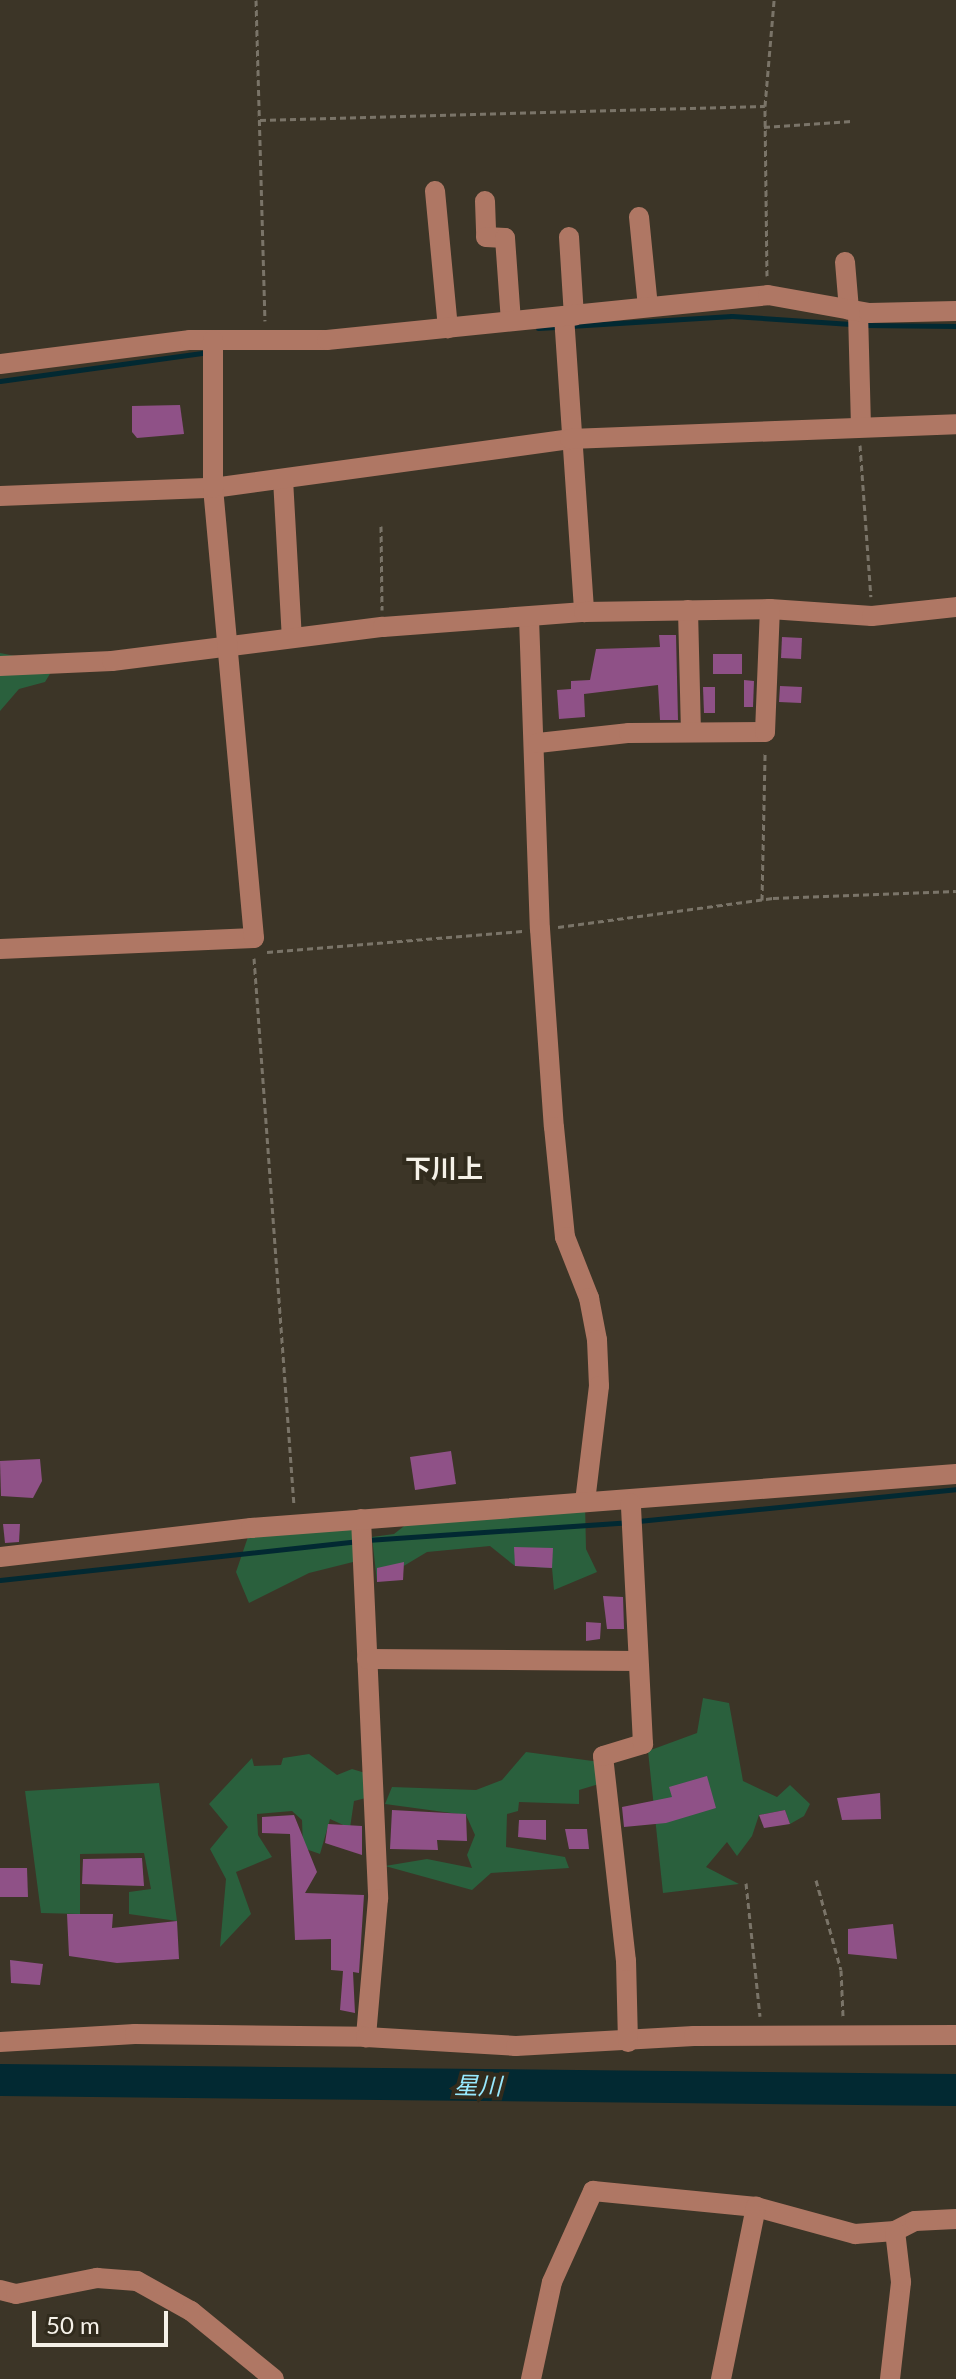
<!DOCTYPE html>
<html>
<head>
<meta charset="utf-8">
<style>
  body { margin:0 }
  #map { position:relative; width:956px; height:2379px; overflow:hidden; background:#3c3527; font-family:Lato,"Noto Sans JP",sans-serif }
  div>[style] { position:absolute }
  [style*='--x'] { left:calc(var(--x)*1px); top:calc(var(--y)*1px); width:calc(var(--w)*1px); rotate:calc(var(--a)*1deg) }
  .green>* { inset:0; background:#2a603d }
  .stream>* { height:5px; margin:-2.5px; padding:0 2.5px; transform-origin:2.5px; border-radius:2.5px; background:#022932 }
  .river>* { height:32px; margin:-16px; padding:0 16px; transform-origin:16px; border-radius:16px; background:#022932 }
  .building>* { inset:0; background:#8f5187 }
  .path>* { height:3px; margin-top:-1.5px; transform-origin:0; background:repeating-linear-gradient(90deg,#7a7468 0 6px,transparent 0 10px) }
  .minor>* { height:20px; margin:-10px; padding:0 10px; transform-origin:10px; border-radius:10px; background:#af7764 }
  span { translate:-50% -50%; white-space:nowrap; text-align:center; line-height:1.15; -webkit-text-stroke:8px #312b1d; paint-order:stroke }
  .water-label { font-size:24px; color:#98e9fe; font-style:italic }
  .quarter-label { font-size:26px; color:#f5f1e8; font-weight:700 }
  .scale { position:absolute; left:32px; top:2311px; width:136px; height:36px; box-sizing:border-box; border:4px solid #f5f1e8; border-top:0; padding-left:10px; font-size:24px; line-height:28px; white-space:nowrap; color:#f5f1e8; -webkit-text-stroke:6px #312b1d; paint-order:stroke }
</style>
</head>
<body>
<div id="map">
  <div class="green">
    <i style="clip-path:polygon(0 653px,56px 664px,45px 682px,19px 689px,0 711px)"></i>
    <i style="clip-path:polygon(585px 1501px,586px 1549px,597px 1572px,554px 1590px,552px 1568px,515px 1566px,490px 1546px,427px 1552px,377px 1582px,372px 1537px,394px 1534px,413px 1519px)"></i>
    <i style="clip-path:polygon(339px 1521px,359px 1536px,353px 1562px,309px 1573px,249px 1603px,236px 1572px,251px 1528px)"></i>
    <i style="clip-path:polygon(703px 1698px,729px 1703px,743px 1781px,777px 1797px,790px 1785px,810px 1804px,804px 1816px,790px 1824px,785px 1810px,759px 1815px,752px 1836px,737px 1856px,727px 1842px,706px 1867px,739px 1884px,663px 1893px,648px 1751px,697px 1733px)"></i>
    <i style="clip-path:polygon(526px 1752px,600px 1762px,599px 1784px,579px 1790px,579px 1804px,519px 1802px,518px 1811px,507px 1814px,506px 1847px,565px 1857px,569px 1868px,491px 1873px,472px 1890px,385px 1866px,427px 1859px,472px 1868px,467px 1855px,475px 1835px,466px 1815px,385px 1804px,392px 1787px,476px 1790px,502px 1780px)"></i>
    <i style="clip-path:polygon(309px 1754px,337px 1775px,352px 1769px,382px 1778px,374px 1796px,354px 1801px,350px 1828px,330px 1819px,320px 1854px,303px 1848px,302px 1820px,292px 1811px,257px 1814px,258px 1835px,272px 1857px,236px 1872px,251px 1914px,220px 1947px,226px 1879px,210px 1849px,228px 1827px,209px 1804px,252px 1758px,254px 1766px,281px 1765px,283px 1758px)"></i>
    <i style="clip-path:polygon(159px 1783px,177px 1921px,129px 1914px,129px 1892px,151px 1889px,144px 1853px,80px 1854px,80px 1914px,41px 1913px,25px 1791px)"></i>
  </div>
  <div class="stream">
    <i style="--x:865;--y:325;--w:91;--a:0.6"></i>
    <i style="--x:570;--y:326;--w:162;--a:-3.5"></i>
    <i style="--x:732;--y:316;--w:119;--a:3.8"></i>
    <i style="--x:538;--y:328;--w:22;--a:-3"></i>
    <i style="--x:0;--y:381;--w:211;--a:-7.9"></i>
    <i style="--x:638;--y:1521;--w:320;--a:-5.7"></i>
    <i style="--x:367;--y:1540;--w:262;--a:-3.9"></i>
    <i style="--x:0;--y:1580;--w:359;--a:-6.2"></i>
  </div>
  <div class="river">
    <i style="--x:0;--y:2080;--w:956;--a:0.6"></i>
  </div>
  <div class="building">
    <i style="clip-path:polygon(180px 405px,184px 434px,137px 438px,132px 432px,132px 406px)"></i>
    <i style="clip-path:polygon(659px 635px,676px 635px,678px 720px,660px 720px,658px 685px,584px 694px,585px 717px,559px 719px,557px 690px,571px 689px,571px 681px,590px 680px,596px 649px,660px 647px)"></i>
    <i style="clip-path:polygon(782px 637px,802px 638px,801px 659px,781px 658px)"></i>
    <i style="clip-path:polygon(713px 654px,742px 654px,742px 674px,713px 674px)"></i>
    <i style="clip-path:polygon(744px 680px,754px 681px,753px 707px,744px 707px)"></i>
    <i style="clip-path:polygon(780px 686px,802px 687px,801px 703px,779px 702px)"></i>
    <i style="clip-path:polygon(703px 687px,715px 687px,715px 713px,704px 713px)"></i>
    <i style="clip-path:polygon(451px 1451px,456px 1484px,415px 1490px,410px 1457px)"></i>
    <i style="clip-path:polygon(40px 1459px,42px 1481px,33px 1498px,1px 1496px,0 1461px)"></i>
    <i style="clip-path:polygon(3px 1524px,20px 1524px,19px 1542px,5px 1543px)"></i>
    <i style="clip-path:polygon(514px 1547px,553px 1548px,552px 1568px,515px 1566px)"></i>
    <i style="clip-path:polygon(404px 1562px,403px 1580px,377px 1582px,377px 1568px)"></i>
    <i style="clip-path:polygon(603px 1596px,623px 1597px,624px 1629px,607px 1629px)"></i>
    <i style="clip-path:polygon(586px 1622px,601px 1623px,600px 1639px,586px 1641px)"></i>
    <i style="clip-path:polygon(707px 1776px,716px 1808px,666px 1823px,624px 1827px,622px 1807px,672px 1797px,669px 1787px)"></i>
    <i style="clip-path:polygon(880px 1793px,881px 1819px,842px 1820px,837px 1798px)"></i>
    <i style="clip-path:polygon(392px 1810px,466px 1814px,467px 1841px,437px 1840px,438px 1850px,390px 1849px)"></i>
    <i style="clip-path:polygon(785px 1810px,790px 1824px,764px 1828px,759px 1815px)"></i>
    <i style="clip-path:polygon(294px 1815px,317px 1872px,305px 1893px,364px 1895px,359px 1973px,353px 1972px,355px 2013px,340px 2010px,343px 1971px,331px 1970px,331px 1939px,295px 1940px,290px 1834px,262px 1833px,262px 1817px)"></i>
    <i style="clip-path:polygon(519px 1820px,546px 1820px,546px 1840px,518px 1837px)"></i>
    <i style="clip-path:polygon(328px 1824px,362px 1826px,362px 1855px,325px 1843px)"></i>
    <i style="clip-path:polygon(565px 1829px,587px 1829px,589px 1849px,569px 1849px)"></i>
    <i style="clip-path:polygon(142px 1858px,144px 1886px,82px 1884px,83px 1859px)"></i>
    <i style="clip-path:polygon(0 1868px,27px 1868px,28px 1897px,0 1897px)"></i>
    <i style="clip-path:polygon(67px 1914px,113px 1914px,112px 1928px,177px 1921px,179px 1959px,117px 1963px,69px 1956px)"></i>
    <i style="clip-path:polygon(893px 1924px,897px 1959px,848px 1954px,848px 1929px)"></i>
    <i style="clip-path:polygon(10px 1960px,43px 1964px,40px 1985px,11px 1983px)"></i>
  </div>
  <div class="path">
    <i style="--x:256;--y:0;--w:321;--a:88.4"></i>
    <i style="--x:260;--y:120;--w:505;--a:-1.59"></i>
    <i style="--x:764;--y:127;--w:88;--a:-3.9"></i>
    <i style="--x:767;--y:276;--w:170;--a:-90.7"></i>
    <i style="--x:765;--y:106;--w:106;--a:-85.1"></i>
    <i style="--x:860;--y:445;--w:152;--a:85.9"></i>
    <i style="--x:381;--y:526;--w:84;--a:89.3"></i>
    <i style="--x:762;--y:900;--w:148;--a:-88.8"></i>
    <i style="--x:558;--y:927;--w:217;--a:-7.7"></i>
    <i style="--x:773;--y:898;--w:183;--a:-2.2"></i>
    <i style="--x:267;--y:952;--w:256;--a:-4.7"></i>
    <i style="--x:254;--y:958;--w:548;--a:85.82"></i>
    <i style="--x:816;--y:1880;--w:93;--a:74.5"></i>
    <i style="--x:841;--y:1970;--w:46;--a:87.5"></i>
    <i style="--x:746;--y:1883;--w:134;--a:84"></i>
  </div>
  <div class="minor">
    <i style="--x:435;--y:191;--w:138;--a:84.6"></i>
    <i style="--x:485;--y:201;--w:36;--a:88"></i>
    <i style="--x:486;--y:237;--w:19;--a:3"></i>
    <i style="--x:505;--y:238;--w:83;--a:85.9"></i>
    <i style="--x:639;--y:217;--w:90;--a:84.3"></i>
    <i style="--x:569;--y:237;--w:79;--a:86.4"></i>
    <i style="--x:845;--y:262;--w:48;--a:85.2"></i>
    <i style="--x:858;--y:312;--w:112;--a:88.5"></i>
    <i style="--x:564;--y:316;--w:297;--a:86.1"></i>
    <i style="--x:0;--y:364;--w:192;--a:-7.2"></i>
    <i style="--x:190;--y:340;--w:137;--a:0"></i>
    <i style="--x:327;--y:340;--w:443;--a:-5.8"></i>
    <i style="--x:768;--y:295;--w:103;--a:10.1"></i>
    <i style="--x:869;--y:313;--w:87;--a:-1.3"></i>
    <i style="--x:283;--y:479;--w:159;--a:86.8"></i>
    <i style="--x:0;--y:496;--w:213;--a:-2.2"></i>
    <i style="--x:213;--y:488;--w:360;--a:-7.8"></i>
    <i style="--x:570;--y:439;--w:386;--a:-2.2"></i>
    <i style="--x:688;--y:610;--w:122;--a:88.6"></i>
    <i style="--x:529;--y:618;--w:311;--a:88"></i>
    <i style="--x:540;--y:929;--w:198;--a:86"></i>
    <i style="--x:554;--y:1127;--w:111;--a:84.3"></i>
    <i style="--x:565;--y:1237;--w:66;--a:68.5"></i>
    <i style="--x:589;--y:1298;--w:43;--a:79.2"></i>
    <i style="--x:597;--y:1340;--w:46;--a:87.5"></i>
    <i style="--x:599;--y:1386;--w:116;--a:96.9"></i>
    <i style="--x:0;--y:666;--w:112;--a:-2.6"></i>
    <i style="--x:112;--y:661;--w:273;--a:-7.2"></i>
    <i style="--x:383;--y:627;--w:202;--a:-4.3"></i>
    <i style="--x:584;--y:612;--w:186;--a:-0.9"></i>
    <i style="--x:770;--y:609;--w:102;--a:3.9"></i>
    <i style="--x:872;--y:616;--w:84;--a:-6.1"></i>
    <i style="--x:538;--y:743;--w:92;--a:-6.3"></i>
    <i style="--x:629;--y:733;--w:136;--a:-0.4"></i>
    <i style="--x:765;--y:732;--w:123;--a:-87.7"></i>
    <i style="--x:0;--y:949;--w:254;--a:-2.5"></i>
    <i style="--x:254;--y:938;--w:452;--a:-95.2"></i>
    <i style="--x:213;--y:488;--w:148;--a:-90"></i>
    <i style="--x:361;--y:1519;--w:380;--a:87.4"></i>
    <i style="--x:378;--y:1899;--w:139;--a:95"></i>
    <i style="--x:0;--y:1557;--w:253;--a:-6.6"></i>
    <i style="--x:251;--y:1528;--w:707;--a:-4.38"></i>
    <i style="--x:367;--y:1659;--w:271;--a:0.4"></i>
    <i style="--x:0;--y:2042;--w:135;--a:-3.4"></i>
    <i style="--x:135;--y:2034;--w:231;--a:0.7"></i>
    <i style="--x:366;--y:2037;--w:150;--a:3.4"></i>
    <i style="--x:516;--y:2046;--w:178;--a:-3.2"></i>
    <i style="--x:694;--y:2036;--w:262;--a:-0.2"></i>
    <i style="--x:628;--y:2042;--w:81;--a:-91.4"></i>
    <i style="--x:626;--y:1961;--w:206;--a:-96.4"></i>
    <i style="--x:603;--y:1756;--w:42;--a:-16.7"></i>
    <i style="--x:643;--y:1744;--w:241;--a:-92.9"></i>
    <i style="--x:0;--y:2290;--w:16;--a:14"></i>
    <i style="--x:16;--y:2294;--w:83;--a:-11.2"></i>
    <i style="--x:97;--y:2278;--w:40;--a:4.3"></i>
    <i style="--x:137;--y:2281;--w:62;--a:29.1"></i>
    <i style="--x:191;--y:2311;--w:107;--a:39.3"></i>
    <i style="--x:531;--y:2379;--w:99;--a:-77.8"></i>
    <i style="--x:552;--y:2282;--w:100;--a:-65.7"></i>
    <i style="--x:593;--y:2191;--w:164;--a:5.6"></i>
    <i style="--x:756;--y:2207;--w:103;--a:15.3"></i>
    <i style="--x:855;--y:2234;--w:40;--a:-4.3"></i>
    <i style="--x:895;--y:2231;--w:22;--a:-27"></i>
    <i style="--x:915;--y:2221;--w:41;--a:-2.8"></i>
    <i style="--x:721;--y:2379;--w:176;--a:-78.5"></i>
    <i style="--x:890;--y:2379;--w:98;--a:-83.5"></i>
    <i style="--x:901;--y:2282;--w:51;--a:-96.7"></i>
  </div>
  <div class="water-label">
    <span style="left:478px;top:2085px;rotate:1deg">星川</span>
  </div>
  <div class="quarter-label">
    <span style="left:444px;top:1169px">下川上</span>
  </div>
  <div class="scale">50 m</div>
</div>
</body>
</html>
